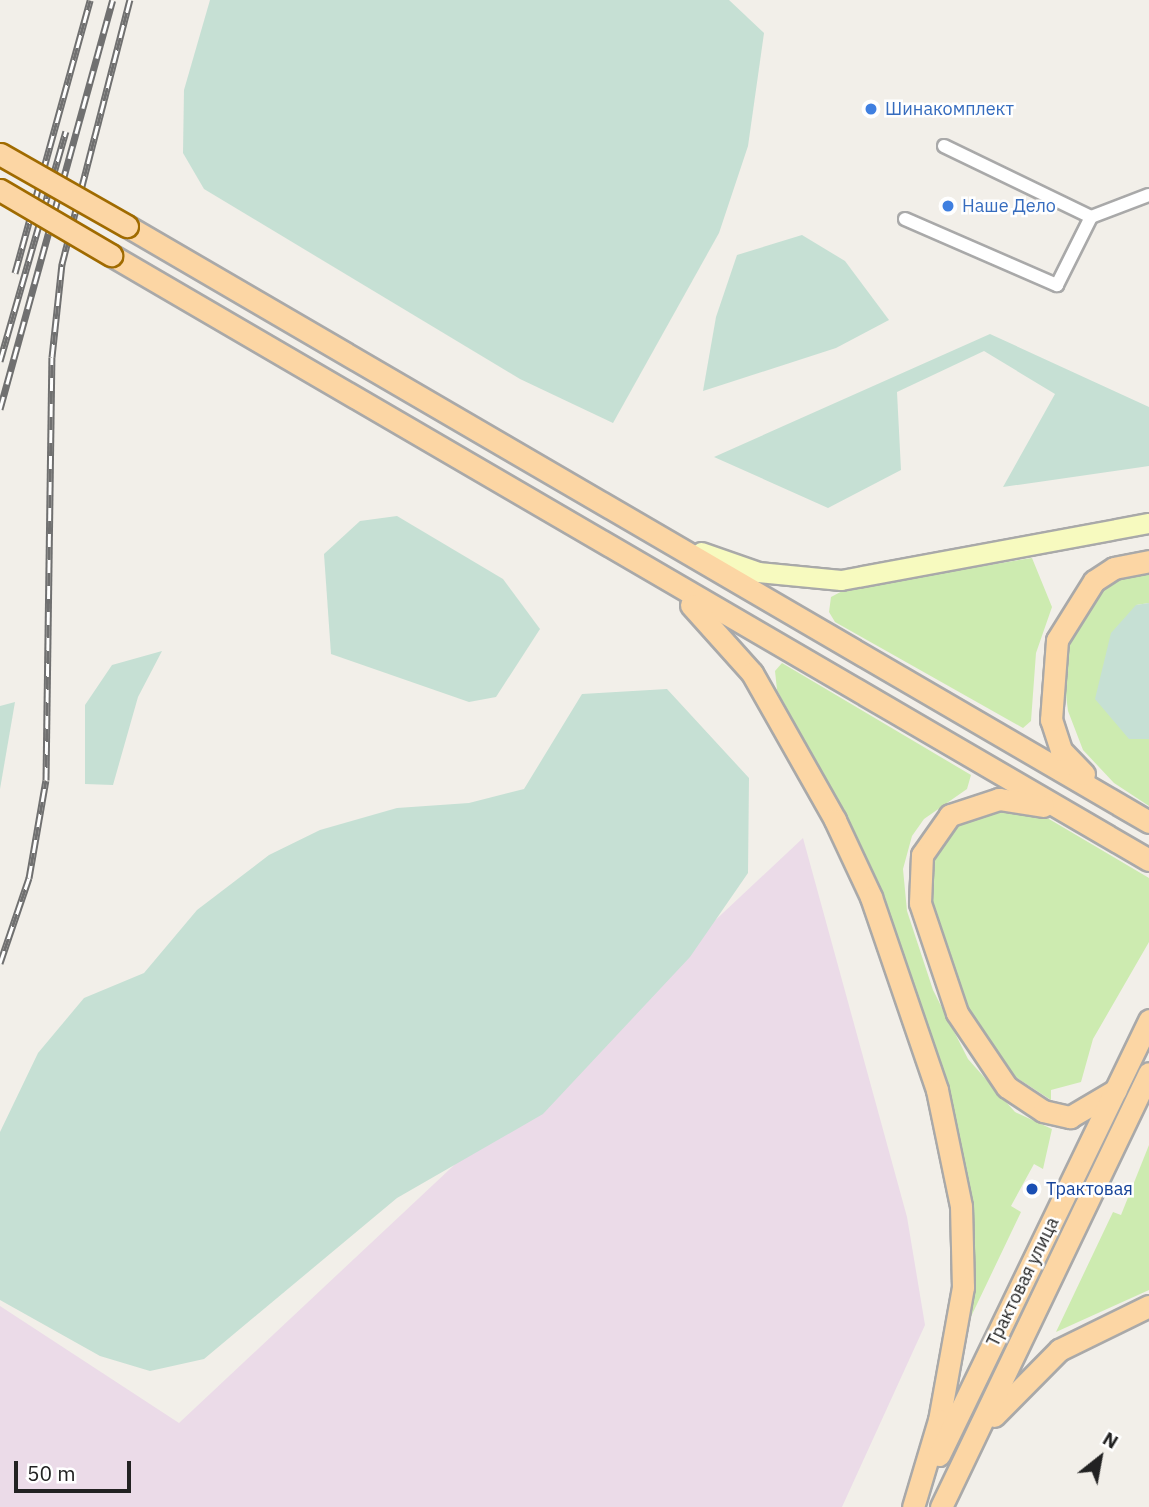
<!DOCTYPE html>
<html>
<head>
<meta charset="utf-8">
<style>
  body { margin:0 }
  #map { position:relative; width:1149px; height:1507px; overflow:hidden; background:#f2efe9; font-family:"IBM Plex Sans",sans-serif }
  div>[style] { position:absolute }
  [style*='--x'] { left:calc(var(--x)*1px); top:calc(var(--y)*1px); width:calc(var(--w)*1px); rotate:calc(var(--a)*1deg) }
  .industrial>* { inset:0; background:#ebdbe8 }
  .grass>* { inset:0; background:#cdebb0 }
  .wetland>* { inset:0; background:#c6e0d4 }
  .roads { filter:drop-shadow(2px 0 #a9a9a9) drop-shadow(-2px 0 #a9a9a9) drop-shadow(0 2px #a9a9a9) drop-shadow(0 -2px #a9a9a9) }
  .minor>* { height:12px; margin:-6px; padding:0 6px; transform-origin:6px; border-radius:6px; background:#fff }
  .secondary>* { height:19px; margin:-9.5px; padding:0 9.5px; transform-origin:9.5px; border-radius:9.5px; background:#f7fabf }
  .primary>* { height:21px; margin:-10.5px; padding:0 10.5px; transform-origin:10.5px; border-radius:10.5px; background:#fcd6a4 }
  .rail>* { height:7px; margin-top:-3.5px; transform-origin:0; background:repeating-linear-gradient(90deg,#fff 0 13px,#707070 0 26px); box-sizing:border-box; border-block:2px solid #707070 }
  .bridges { filter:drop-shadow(2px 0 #a06b00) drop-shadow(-2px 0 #a06b00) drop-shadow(0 2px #a06b00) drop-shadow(0 -2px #a06b00) }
  .primary-bridge>* { height:21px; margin:-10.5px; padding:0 10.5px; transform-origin:10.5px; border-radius:10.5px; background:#fcd6a4 }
  .dots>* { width:19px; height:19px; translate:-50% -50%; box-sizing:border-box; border:4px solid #fff; border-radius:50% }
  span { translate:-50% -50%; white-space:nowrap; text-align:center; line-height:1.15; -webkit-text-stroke:5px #fff; paint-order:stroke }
  .shop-label { font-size:18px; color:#366cbe }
  .left { translate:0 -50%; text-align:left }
  .transit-label { font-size:18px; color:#164399 }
  .street-label { font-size:18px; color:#222 }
  .north { position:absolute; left:1065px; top:1423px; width:70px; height:70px; -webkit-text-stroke:5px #fff; paint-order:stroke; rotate:31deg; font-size:19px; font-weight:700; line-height:28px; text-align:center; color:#222 }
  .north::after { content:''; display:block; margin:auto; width:24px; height:32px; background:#222; clip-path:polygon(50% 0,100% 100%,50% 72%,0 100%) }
  .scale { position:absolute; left:14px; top:1461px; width:117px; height:32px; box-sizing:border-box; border:4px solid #222; border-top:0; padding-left:9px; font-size:21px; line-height:24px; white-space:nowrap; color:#222; -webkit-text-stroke:5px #fff; paint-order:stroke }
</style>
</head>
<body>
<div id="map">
  <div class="industrial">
    <i style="clip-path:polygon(803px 838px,907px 1217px,925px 1325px,842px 1507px,0 1507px,0 1306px,179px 1423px)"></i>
  </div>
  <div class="grass">
    <i style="clip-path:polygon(1032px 558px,1052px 607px,1036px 653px,1031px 721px,1023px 728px,835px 622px,829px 612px,831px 597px,848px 588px)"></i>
    <i style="clip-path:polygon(1149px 573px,1149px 603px,1136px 605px,1129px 739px,1149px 739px,1149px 806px,1114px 783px,1083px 750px,1068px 711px,1064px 679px,1071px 635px,1093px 598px,1123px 577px)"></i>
    <i style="clip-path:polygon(782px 663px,971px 775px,967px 789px,924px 819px,912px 836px,903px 869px,907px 911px,933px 990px,968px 1059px,1015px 1112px,1052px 1129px,1043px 1169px,1034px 1164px,1011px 1206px,1021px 1212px,967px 1325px,975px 1284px,972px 1220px,928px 1037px,847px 821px,777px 690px,775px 671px)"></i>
    <i style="clip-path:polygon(992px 808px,1049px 819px,1149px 878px,1149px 942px,1093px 1039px,1081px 1082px,1051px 1090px,1051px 1100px,1011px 1074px,973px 1020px,927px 895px,929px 856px,952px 827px)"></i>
    <i style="clip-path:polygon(1149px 1145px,1149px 1290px,1056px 1332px,1113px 1212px,1121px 1215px)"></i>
  </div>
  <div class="wetland">
    <i style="clip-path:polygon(210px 0,729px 0,764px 33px,748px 146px,719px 233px,613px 423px,520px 379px,204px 189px,183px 153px,184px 90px)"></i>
    <i style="clip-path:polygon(802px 235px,845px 261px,889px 320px,836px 348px,703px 391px,716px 317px,737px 255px)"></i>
    <i style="clip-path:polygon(990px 334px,1149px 407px,1149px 466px,1003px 487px,1055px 394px,984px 351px,897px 392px,901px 470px,828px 508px,714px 457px)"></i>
    <i style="clip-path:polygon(397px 516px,503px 579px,540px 629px,496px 697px,469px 702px,331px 654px,324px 554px,360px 521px)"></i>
    <i style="clip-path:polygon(1149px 603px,1149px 739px,1129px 739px,1095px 699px,1111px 633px,1136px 605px)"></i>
    <i style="clip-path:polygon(162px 651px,138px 697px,113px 785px,85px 784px,85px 705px,112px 665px)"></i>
    <i style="clip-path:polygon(667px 689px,749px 778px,748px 873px,690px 957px,543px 1114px,397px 1198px,204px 1359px,150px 1371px,100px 1356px,0 1300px,0 1132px,38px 1053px,84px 998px,144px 973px,197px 910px,269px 855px,320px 830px,397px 808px,469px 803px,524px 789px,582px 694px)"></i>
    <i style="clip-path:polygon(15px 702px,0 789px,0 706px)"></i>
  </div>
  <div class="roads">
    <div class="minor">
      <i style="--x:944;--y:146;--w:163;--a:25.8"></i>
      <i style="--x:905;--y:219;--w:166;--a:23.5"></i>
      <i style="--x:1057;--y:285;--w:76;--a:-63.4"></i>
      <i style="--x:1091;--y:217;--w:62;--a:-20.8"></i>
    </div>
    <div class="secondary">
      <i style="--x:701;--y:552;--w:60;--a:19.3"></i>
      <i style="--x:758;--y:572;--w:83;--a:5.5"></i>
      <i style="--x:841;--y:580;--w:313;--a:-10.5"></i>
    </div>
    <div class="primary">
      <i style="--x:127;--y:226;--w:1183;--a:30.25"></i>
      <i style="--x:111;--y:255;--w:1201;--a:30.24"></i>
      <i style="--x:691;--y:605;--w:91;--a:48.1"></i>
      <i style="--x:752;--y:673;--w:169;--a:60.5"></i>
      <i style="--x:835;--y:820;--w:85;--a:64.9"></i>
      <i style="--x:871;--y:897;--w:204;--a:71.1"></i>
      <i style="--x:937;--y:1090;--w:118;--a:78.3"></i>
      <i style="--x:961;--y:1206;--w:81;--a:88.6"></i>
      <i style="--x:963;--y:1287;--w:135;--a:100.2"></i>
      <i style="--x:939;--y:1420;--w:91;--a:106.6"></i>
      <i style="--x:1084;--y:774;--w:33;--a:-134"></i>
      <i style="--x:1061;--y:750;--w:32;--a:-108"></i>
      <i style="--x:1051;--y:720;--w:80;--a:-85.7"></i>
      <i style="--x:1057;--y:640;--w:70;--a:-57.9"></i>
      <i style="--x:1094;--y:581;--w:24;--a:-33"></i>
      <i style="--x:1114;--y:568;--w:36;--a:-11"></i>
      <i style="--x:1043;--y:806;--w:45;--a:-171"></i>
      <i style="--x:999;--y:799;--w:52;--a:161.9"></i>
      <i style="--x:950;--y:815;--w:49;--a:125"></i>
      <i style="--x:922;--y:855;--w:48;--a:92.4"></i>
      <i style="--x:920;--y:903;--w:116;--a:71.4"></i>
      <i style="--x:957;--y:1013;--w:89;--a:56"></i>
      <i style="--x:1007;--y:1087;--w:43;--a:33.7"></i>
      <i style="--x:1043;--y:1111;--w:28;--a:13"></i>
      <i style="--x:1070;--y:1117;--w:53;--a:-30.4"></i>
      <i style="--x:994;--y:1416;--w:93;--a:-45.4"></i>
      <i style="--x:1059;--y:1350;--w:100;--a:-26.1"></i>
      <i style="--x:939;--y:1455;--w:483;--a:-64.2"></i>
      <i style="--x:941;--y:1507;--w:481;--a:-64.4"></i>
    </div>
  </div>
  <div class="rail">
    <i style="--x:15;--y:273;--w:283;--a:-74.6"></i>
    <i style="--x:0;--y:361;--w:239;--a:-74"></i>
    <i style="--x:0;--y:409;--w:424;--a:-74.6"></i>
    <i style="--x:0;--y:963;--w:90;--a:-71.2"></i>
    <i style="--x:29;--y:878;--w:99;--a:-80.2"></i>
    <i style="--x:46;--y:780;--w:423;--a:-89.2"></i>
    <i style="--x:52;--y:357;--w:94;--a:-83.9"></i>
    <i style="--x:62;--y:264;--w:273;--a:-75.6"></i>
  </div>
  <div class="bridges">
    <div class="primary-bridge">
      <i style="--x:0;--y:154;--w:146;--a:29.6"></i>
      <i style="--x:0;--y:190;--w:129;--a:30.4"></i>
    </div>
  </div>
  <div class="dots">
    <i style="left:871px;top:109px;background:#3f7fe0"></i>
    <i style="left:948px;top:206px;background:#3f7fe0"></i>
    <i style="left:1032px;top:1189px;background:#1a4fb4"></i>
  </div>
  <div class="shop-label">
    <span class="left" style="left:885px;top:109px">Шинакомплект</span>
    <span class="left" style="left:962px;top:206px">Наше Дело</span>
  </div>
  <div class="transit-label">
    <span class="left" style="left:1046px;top:1189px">Трактовая</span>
  </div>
  <div class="street-label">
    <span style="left:1023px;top:1282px;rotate:-64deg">Трактовая улица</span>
  </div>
  <div class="north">N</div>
  <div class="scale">50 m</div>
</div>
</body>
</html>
